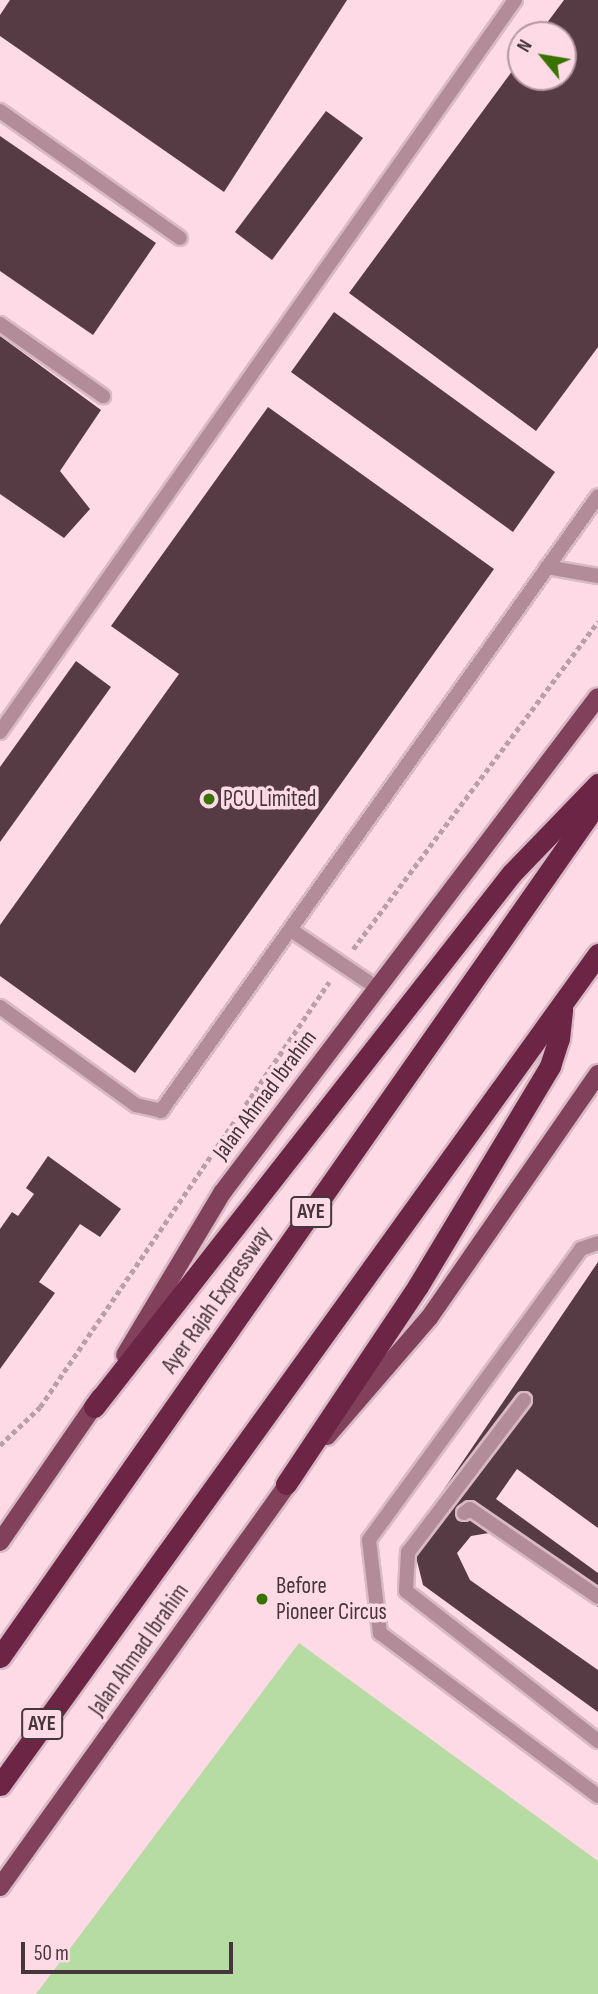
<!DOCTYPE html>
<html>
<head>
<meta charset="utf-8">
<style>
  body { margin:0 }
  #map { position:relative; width:598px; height:1994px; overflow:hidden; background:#fddae6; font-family:"Sofia Sans Condensed",sans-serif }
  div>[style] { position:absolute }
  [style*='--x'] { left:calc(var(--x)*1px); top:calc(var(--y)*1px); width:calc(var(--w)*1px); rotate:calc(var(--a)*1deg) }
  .green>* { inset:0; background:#b6dba3 }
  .building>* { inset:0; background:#563b45 }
  .path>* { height:4.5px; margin-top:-2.25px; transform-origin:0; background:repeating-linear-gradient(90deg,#ba9fa8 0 5px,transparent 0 8.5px) }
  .roads { filter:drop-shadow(2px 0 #d8b9c4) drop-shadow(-2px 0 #d8b9c4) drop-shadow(0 2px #d8b9c4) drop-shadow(0 -2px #d8b9c4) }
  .lane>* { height:14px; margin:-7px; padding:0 7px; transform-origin:7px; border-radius:7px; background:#b28c99 }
  .primary>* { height:18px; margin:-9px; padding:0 9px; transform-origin:9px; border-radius:9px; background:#81415b }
  .highway>* { height:21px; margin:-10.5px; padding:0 10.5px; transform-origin:10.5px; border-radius:10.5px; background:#6d2545 }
  .dots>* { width:19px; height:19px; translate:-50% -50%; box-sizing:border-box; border:4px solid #fddae6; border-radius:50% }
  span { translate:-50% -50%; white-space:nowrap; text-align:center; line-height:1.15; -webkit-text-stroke:7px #fddae6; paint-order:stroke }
  .shield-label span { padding:2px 5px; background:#fddae6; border:2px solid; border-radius:5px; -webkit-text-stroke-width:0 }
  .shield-label { font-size:21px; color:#44363b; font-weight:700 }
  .poi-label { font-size:23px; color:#44363b }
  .left { translate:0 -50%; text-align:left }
  .street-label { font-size:23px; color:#44363b }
  .north { position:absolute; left:507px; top:21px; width:70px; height:70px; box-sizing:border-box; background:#fddae6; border:2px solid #b398a2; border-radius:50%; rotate:300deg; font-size:19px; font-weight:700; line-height:28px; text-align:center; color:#44363b }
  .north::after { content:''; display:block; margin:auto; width:24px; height:32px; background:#3a7200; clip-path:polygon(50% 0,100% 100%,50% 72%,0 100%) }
  .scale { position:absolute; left:21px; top:1942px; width:212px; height:32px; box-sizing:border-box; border:4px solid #44363b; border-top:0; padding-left:9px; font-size:21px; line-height:24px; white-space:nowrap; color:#44363b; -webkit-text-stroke:5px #fddae6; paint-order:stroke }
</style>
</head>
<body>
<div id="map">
  <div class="green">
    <i style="clip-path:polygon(299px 1643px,598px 1861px,598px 1994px,36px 1994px)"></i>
  </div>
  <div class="building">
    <i style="clip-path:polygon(10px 0,347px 0,224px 192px,0 36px,0 15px)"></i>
    <i style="clip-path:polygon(564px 0,598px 0,598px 347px,536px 431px,349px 293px,521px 59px,521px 77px,563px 77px,563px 35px,538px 35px)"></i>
    <i style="clip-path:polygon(326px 111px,363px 138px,272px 260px,235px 232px)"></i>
    <i style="clip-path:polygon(0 136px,156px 243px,93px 335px,0 271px)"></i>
    <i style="clip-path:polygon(334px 312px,555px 472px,513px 532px,291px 372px)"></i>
    <i style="clip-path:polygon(0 336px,101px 410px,60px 471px,90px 509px,64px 538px,0 494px)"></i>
    <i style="clip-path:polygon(268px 407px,494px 569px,135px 1073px,0 976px,0 925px,179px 674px,111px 626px)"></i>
    <i style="clip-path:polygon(76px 661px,111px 687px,0 842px,0 767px)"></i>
    <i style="clip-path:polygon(48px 1156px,121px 1209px,100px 1237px,80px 1224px,39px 1282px,55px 1293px,0 1369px,0 1229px,12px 1212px,18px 1216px,34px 1194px,26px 1188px)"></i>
    <i style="clip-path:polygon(598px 1262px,598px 1528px,517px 1469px,496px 1499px,598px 1573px,598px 1607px,495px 1532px,471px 1536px,457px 1553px,470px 1580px,598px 1670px,598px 1712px,423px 1585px,416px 1557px,417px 1536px,438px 1498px)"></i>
  </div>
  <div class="path">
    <i style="--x:353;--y:949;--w:409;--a:-53.2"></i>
    <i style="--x:0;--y:1445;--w:55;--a:-43.5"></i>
    <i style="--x:40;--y:1407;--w:514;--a:-55.78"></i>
  </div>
  <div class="roads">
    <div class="lane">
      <i style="--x:0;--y:111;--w:220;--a:35.2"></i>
      <i style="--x:0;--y:324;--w:126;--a:35"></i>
      <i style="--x:547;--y:567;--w:52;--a:10"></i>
      <i style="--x:0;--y:732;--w:895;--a:-54.87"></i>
      <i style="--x:291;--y:930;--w:104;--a:34"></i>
      <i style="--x:0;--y:1007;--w:168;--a:35.8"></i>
      <i style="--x:136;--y:1105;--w:26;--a:13"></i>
      <i style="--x:161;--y:1111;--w:754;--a:-54.6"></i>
      <i style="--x:598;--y:1243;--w:18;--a:161"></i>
      <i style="--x:581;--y:1249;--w:360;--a:126.1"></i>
      <i style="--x:369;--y:1540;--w:94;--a:83.3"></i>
      <i style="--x:380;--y:1633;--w:272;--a:36.8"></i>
      <i style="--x:524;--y:1400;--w:191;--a:127.3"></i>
      <i style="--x:408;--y:1552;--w:39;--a:93"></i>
      <i style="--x:406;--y:1591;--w:244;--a:38"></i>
      <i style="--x:464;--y:1513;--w:7;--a:-34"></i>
      <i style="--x:470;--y:1509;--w:155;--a:34.5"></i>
    </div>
    <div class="primary">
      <i style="--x:125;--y:1355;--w:189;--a:-59.1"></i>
      <i style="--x:222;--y:1193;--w:622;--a:-52.84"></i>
      <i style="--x:327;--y:1436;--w:156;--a:-49.2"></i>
      <i style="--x:429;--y:1318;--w:297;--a:-55.3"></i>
      <i style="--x:0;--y:1542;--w:176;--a:-55.4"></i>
      <i style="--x:0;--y:1887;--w:508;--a:-54.46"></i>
    </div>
    <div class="highway">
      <i style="--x:94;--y:1407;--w:678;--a:-51.95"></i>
      <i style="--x:512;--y:873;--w:124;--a:-46"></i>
      <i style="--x:286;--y:1484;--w:238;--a:-56.3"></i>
      <i style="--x:418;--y:1286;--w:257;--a:-59"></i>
      <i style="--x:550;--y:1066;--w:28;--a:-72"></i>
      <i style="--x:559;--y:1039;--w:30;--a:-84"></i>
      <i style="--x:0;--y:1657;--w:1043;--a:-55.03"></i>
      <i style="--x:0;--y:1785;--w:1024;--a:-54.26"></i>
    </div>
  </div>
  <div class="dots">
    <i style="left:209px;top:799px;background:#3a7200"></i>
    <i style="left:262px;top:1599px;background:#3a7200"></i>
  </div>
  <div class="shield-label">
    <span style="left:311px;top:1212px">AYE</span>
    <span style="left:42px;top:1724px">AYE</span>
  </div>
  <div class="poi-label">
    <span class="left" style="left:223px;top:799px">PCU Limited</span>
    <span class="left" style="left:276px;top:1599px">Before<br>Pioneer Circus</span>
  </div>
  <div class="street-label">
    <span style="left:265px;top:1095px;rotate:-53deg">Jalan Ahmad Ibrahim</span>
    <span style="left:217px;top:1300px;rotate:-55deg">Ayer Rajah Expressway</span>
    <span style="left:139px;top:1650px;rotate:-55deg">Jalan Ahmad Ibrahim</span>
  </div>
  <div class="north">N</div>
  <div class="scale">50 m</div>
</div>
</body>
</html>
